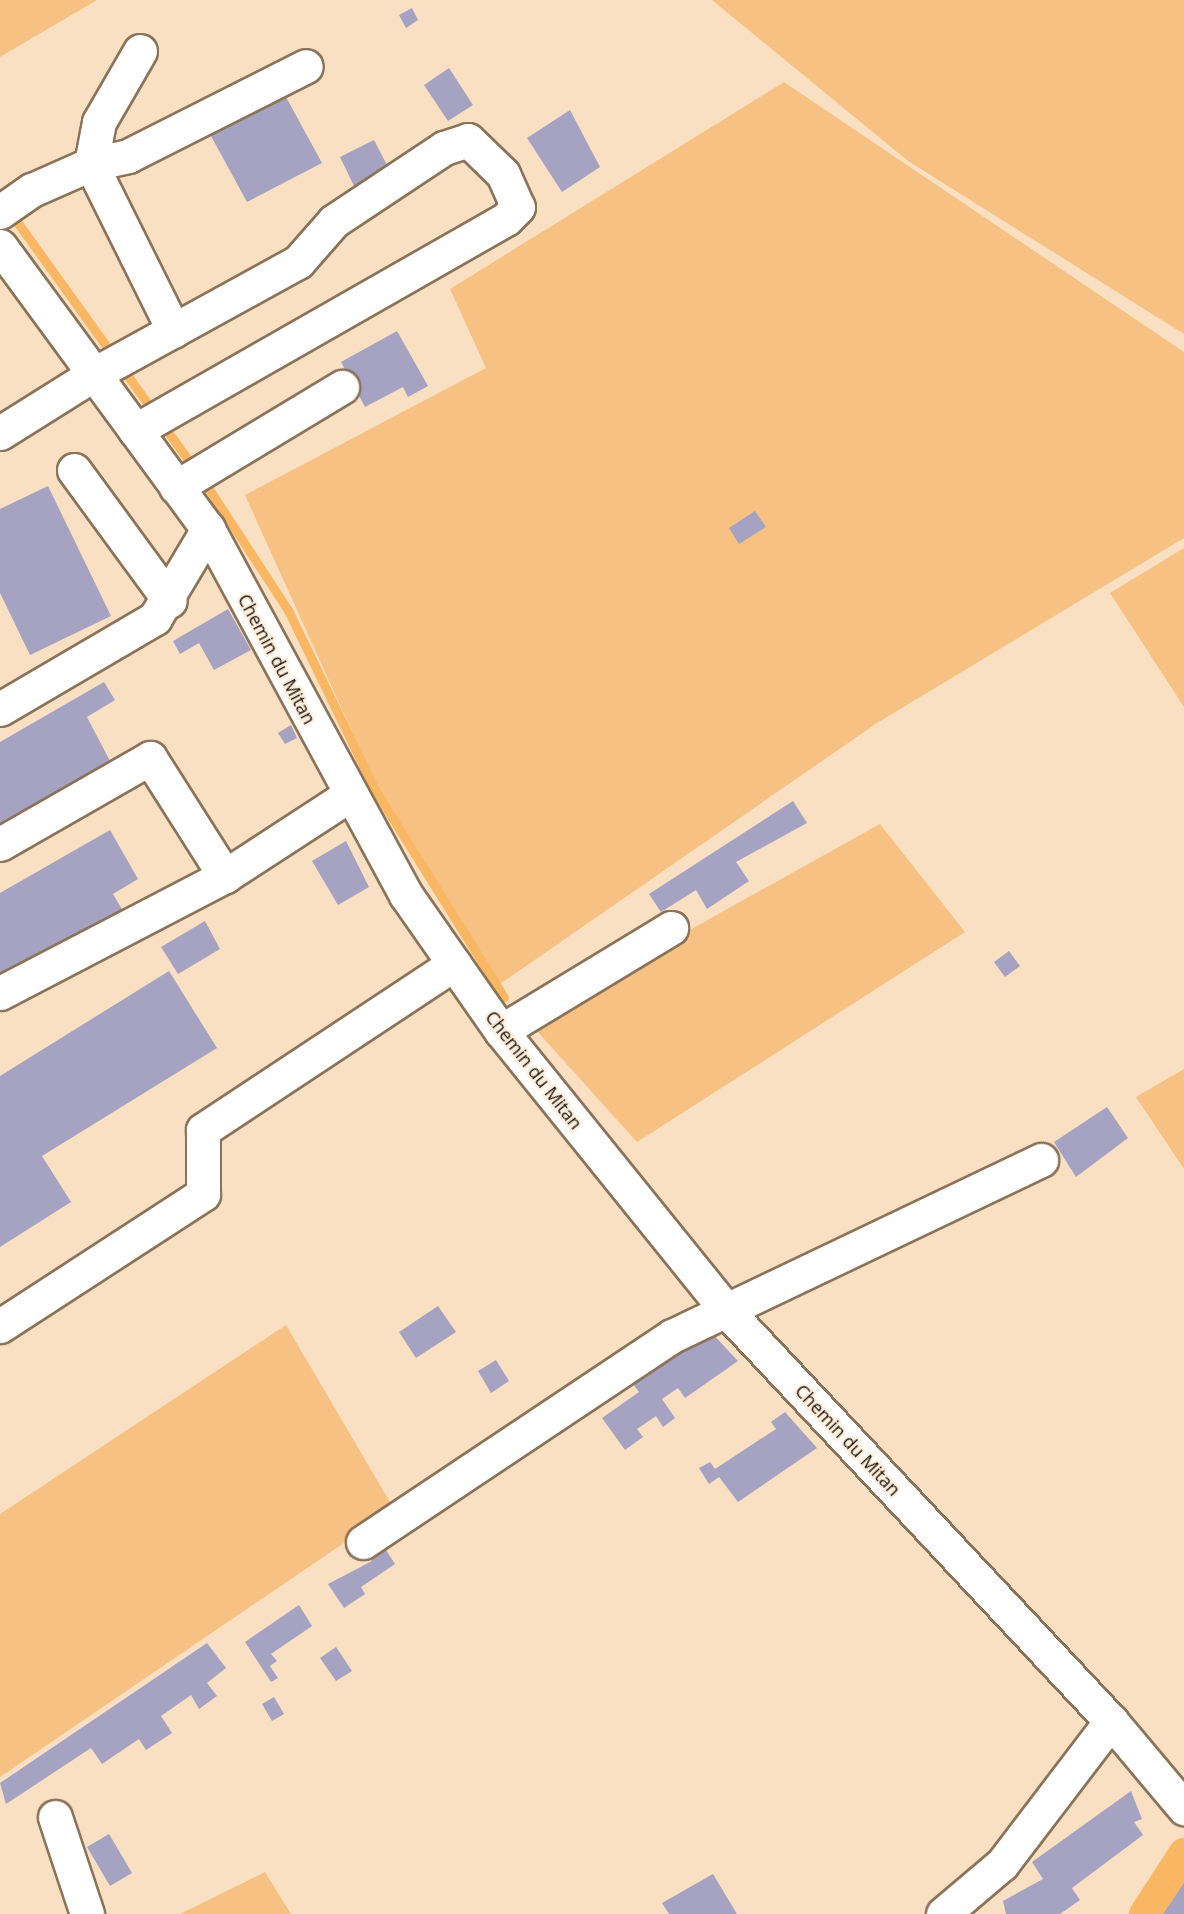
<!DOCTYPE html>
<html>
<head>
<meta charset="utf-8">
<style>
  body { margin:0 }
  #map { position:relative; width:1184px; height:1914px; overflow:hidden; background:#f9e0c3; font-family:"Open Sans",sans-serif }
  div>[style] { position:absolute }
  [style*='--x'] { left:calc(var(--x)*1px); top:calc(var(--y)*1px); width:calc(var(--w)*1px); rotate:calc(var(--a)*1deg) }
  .green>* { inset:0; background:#f6c182 }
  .stream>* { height:9px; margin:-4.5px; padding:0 4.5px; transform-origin:4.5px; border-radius:4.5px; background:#fab763 }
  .canal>* { height:33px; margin:-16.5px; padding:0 16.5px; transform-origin:16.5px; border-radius:16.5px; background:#fab763 }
  .building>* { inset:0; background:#a5a2c2 }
  .roads { filter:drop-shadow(2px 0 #8a7359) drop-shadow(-2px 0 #8a7359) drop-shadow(0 2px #8a7359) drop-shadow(0 -2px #8a7359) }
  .minor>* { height:33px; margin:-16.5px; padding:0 16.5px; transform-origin:16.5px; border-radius:16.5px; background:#fff }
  span { translate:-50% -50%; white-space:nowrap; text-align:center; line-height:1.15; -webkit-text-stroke:5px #feefde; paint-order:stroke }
  .street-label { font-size:18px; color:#1b1208 }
</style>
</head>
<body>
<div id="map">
  <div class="green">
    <i style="clip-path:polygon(0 0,97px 0,0 57px)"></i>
    <i style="clip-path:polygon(712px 0,1184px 0,1184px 334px,908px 161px)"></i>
    <i style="clip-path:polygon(784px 82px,1184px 352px,1184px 538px,877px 723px,500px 984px,378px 789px,245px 495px,486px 368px,450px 289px)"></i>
    <i style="clip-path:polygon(1184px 548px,1184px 707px,1110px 593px)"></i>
    <i style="clip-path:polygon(880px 824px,965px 932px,637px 1142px,535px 1029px,686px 932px)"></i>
    <i style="clip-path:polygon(1184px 1069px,1184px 1169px,1136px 1097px)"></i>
    <i style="clip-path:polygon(286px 1325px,394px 1509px,0 1777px,0 1514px)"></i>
    <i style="clip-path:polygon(265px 1872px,291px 1914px,180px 1914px)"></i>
  </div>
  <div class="stream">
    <i style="--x:10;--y:212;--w:341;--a:54.3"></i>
    <i style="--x:209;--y:489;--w:145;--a:56.9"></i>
    <i style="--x:288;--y:610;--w:200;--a:64.2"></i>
    <i style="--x:375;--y:790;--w:244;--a:58.1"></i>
  </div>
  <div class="canal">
    <i style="--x:1145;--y:1914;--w:72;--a:-57"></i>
  </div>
  <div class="building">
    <i style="clip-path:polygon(412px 8px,418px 20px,406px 28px,399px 15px)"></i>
    <i style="clip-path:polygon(449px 68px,473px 105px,448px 121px,424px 85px)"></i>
    <i style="clip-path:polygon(280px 86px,322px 163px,247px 202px,205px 125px)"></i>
    <i style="clip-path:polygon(570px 110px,600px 167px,562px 192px,527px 138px)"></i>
    <i style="clip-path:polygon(374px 140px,389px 169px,354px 186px,340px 157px)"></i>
    <i style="clip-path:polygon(397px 331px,428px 386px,408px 397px,403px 387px,365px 407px,341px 362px)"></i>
    <i style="clip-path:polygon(48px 486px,111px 616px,30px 655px,0 593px,0 509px)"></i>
    <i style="clip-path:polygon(755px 511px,766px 527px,739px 544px,729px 528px)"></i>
    <i style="clip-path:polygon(228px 609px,251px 650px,214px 670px,199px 643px,180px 654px,173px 641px)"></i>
    <i style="clip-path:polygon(104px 682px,115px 700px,87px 717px,110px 761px,0 825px,0 742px)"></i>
    <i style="clip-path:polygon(291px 725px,297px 738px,285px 744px,278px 733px)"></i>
    <i style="clip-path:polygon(793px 801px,807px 823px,736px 862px,749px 881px,707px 909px,696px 890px,661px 912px,649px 894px)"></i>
    <i style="clip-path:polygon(110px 830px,138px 879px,113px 894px,123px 911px,0 981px,0 893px)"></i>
    <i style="clip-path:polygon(346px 841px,369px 887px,338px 905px,312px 861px)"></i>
    <i style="clip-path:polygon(205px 921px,220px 949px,178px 974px,161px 947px)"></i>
    <i style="clip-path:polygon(1009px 951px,1020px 966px,1005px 977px,994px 962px)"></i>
    <i style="clip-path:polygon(169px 971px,217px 1048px,42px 1156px,71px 1202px,0 1247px,0 1076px)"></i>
    <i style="clip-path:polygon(1107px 1107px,1128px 1138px,1076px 1177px,1054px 1142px)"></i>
    <i style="clip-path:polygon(438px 1306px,456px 1332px,416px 1358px,399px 1332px)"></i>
    <i style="clip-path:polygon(709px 1330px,738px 1361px,685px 1398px,678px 1388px,662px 1399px,675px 1418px,663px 1427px,656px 1416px,637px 1429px,643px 1437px,625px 1450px,602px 1418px,639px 1392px,633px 1384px)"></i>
    <i style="clip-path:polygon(496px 1360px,509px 1381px,491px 1393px,478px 1371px)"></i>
    <i style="clip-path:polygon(785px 1412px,817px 1448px,738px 1502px,719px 1477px,709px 1484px,699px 1468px,710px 1462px,715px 1469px,776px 1429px,771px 1422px)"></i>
    <i style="clip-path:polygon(384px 1547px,395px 1564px,361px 1587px,365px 1594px,344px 1608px,328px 1584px,372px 1561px,369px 1557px)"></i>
    <i style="clip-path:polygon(299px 1605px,312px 1626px,271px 1654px,277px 1661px,270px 1666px,278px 1678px,271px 1682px,245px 1642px)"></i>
    <i style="clip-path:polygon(207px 1643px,226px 1668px,207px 1683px,217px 1696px,199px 1709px,191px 1695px,161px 1716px,172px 1733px,146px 1750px,139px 1739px,102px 1764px,91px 1748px,6px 1804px,0 1783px)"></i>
    <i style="clip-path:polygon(336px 1647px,352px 1671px,336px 1681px,320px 1658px)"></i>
    <i style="clip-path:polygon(274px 1697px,284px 1714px,272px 1721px,262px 1704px)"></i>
    <i style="clip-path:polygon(1131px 1791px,1142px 1819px,1134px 1822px,1143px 1835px,1072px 1888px,1080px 1900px,1060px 1914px,1006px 1914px,1003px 1901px,1043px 1879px,1032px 1862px)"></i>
    <i style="clip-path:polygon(109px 1834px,132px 1873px,110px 1886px,87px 1847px)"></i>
    <i style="clip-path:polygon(713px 1874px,737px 1914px,669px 1914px,662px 1903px)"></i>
    <i style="clip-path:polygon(1184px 1883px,1184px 1914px,1163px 1914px)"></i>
  </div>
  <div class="roads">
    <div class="minor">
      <i style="--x:140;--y:51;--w:82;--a:120"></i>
      <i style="--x:99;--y:122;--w:43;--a:100.8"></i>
      <i style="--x:91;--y:164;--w:38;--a:-12"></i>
      <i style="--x:128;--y:156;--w:199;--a:-26.8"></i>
      <i style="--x:0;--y:212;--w:39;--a:-35"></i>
      <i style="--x:32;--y:190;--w:64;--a:-23.8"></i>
      <i style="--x:91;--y:164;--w:186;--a:63.6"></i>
      <i style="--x:0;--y:246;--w:351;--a:53.7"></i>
      <i style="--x:208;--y:529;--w:416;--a:61.6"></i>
      <i style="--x:406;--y:895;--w:166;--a:55.1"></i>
      <i style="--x:501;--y:1031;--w:357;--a:51.1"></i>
      <i style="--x:725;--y:1309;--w:565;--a:46.87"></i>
      <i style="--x:1111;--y:1721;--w:114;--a:50"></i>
      <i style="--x:0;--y:433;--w:111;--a:-32.1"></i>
      <i style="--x:94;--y:374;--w:233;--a:-28.8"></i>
      <i style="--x:298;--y:262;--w:55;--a:-48.7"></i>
      <i style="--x:334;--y:221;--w:132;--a:-33.6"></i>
      <i style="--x:444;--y:148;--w:25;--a:-18"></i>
      <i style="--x:468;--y:140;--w:49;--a:44.2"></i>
      <i style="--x:503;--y:174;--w:36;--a:66"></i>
      <i style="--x:518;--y:207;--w:17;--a:135"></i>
      <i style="--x:506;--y:219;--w:427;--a:150.3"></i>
      <i style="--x:74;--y:470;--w:162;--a:53.8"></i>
      <i style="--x:176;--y:487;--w:194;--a:-31.1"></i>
      <i style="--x:0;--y:709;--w:180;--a:-30.4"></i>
      <i style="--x:155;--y:618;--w:104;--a:-59.2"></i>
      <i style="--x:0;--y:844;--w:173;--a:-29.8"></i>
      <i style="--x:150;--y:758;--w:140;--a:57.6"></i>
      <i style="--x:0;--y:993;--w:254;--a:-27.5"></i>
      <i style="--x:225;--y:876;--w:150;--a:-33.1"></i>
      <i style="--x:501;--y:1031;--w:199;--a:-31.2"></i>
      <i style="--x:0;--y:1326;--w:242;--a:-33"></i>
      <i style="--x:203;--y:1194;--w:64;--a:-90"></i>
      <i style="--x:203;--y:1130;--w:301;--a:-33.5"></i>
      <i style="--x:363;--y:1542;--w:371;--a:-33.7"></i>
      <i style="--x:672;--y:1336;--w:409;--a:-25.5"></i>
      <i style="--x:55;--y:1817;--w:102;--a:71.7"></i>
      <i style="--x:943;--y:1914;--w:77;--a:-40.3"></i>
      <i style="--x:1002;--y:1864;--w:180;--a:-52.7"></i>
    </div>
  </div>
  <div class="street-label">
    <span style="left:277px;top:659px;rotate:62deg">Chemin du Mitan</span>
    <span style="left:534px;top:1070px;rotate:52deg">Chemin du Mitan</span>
    <span style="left:848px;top:1440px;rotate:47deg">Chemin du Mitan</span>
  </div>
</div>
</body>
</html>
